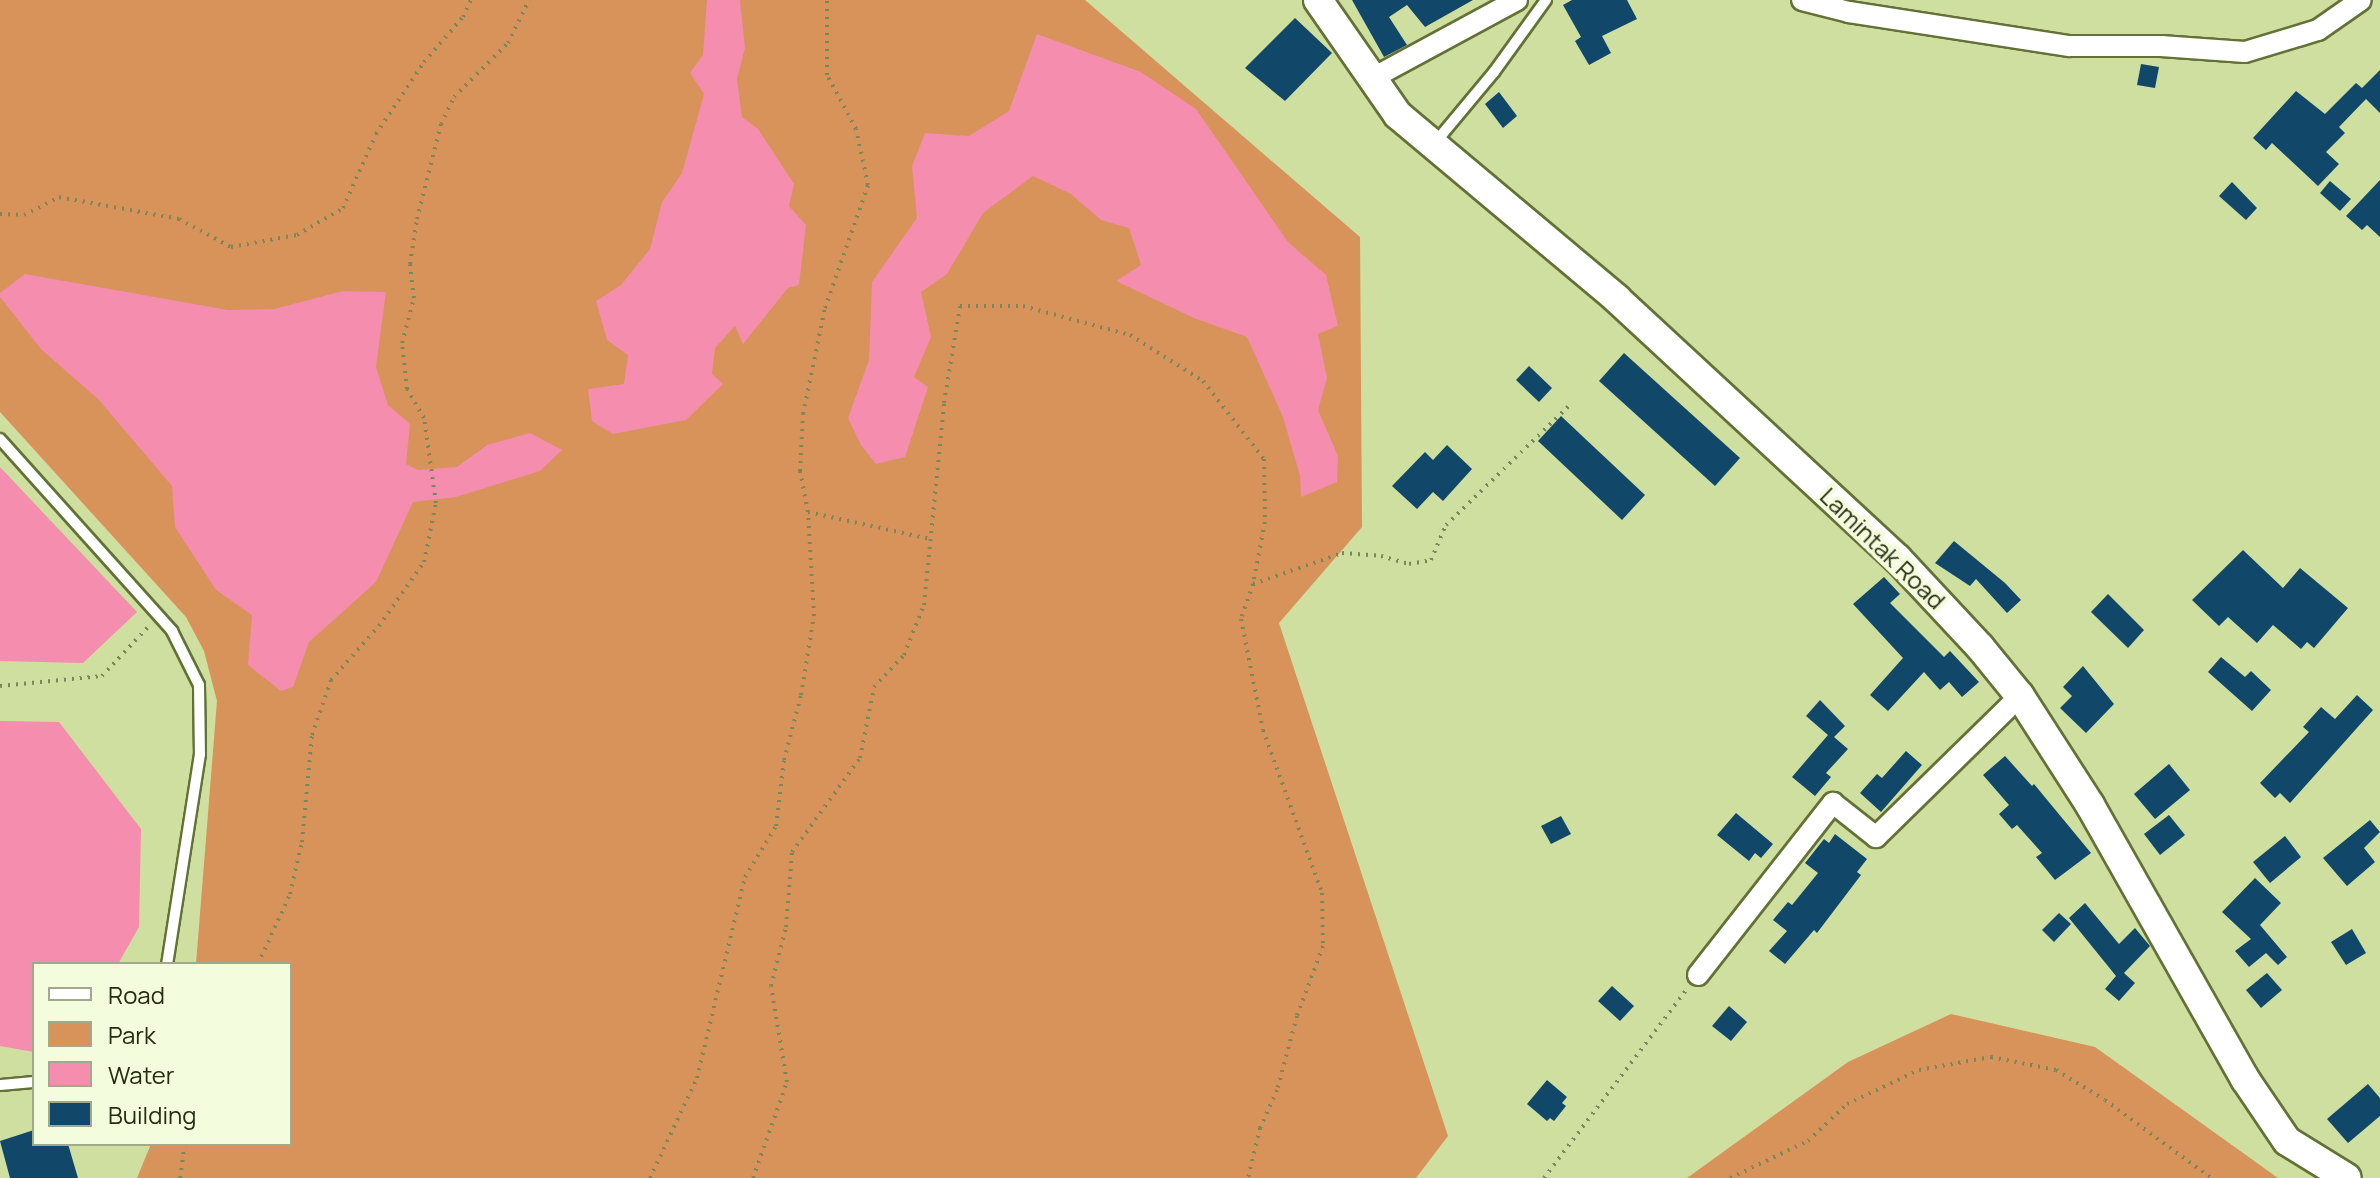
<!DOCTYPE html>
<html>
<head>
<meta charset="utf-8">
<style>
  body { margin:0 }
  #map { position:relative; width:2380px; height:1178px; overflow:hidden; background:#cedfa0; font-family:Manrope,sans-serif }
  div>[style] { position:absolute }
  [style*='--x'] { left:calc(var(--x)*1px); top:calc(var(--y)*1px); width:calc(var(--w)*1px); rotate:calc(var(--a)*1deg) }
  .green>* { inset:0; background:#d79359 }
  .water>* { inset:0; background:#f58dae }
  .building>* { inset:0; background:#114869 }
  .path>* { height:4px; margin-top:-2px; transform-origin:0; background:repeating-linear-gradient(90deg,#7b875b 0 2px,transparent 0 8px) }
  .roads { filter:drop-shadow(2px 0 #637136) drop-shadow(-2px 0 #637136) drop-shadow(0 2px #637136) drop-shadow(0 -2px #637136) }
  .lane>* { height:10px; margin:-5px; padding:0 5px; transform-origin:5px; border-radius:5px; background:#fff }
  .street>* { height:20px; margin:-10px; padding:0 10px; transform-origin:10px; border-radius:10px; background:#fff }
  .secondary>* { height:28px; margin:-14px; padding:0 14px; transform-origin:14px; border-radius:14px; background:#fff }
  span { translate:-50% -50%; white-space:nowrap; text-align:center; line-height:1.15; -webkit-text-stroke:8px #f3fcdc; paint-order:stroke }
  .street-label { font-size:24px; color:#262c13 }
  .legend { position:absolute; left:32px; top:962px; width:260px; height:184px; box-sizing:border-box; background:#f3fcdc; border:2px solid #a1a98c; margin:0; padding:10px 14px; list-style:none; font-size:24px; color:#262c13 }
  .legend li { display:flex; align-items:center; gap:16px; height:40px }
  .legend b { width:40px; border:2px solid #a1a98c }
</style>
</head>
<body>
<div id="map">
  <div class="green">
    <i style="clip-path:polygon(0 0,1085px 0,1360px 237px,1362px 527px,1279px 623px,1448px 1136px,1416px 1178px,137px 1178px,151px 1144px,290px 1144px,290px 964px,196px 964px,217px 701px,204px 651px,186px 617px,0 412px)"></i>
    <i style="clip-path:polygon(1951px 1014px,2095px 1047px,2278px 1178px,1687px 1178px,1848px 1062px)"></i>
  </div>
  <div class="water">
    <i style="clip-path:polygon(707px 0,740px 0,745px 48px,737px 79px,742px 117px,758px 129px,794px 184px,789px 206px,806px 225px,799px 285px,788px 288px,743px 344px,735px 326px,715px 348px,712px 374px,723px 384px,686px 420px,613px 434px,592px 421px,588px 389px,624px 384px,628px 355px,607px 340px,596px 301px,621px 285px,650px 249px,662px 202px,682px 173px,704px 94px,690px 73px,703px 55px)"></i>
    <i style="clip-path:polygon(1037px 34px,1141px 72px,1196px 109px,1288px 242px,1326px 275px,1338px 326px,1318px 334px,1327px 378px,1318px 410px,1338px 456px,1337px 482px,1301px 497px,1300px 476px,1283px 417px,1247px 337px,1194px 318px,1116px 281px,1141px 265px,1129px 228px,1101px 220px,1071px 194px,1033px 176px,983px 213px,947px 274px,921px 292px,931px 337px,914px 377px,928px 387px,905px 457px,876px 464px,861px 445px,848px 418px,869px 360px,872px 282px,917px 218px,912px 166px,925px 133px,969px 136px,1009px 111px)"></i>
    <i style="clip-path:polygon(25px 274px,228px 310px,274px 309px,343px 291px,386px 292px,376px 367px,388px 405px,410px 424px,406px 464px,418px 470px,457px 467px,487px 445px,530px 433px,562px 450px,540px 471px,456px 497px,413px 502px,376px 582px,309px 642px,293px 687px,281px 691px,248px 665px,252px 615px,216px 590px,175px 527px,172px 486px,99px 400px,41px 349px,0 297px,0 293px)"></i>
    <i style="clip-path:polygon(0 467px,137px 612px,83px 663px,0 661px)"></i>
    <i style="clip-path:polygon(0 721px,59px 722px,141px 829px,139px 927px,118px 964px,34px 964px,34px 1052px,0 1046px)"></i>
  </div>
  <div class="building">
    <i style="clip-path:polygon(1352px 0,1473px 0,1425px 27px,1407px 5px,1389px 17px,1407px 45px,1384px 57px)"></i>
    <i style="clip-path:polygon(1572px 0,1627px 0,1637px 19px,1602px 36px,1611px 53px,1589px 65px,1575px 41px,1581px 37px,1563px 5px)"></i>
    <i style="clip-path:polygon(1295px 18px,1332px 53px,1285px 101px,1245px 68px)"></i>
    <i style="clip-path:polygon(2141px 64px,2159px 67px,2155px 88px,2137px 85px)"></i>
    <i style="clip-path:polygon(2380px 70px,2380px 113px,2366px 99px,2339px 127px,2345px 133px,2326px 152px,2339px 164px,2318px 186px,2272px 143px,2266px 150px,2253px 138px,2296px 91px,2325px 114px,2356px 83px,2362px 88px)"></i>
    <i style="clip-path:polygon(1499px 92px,1517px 116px,1503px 128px,1485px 104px)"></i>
    <i style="clip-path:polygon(2380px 180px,2380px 237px,2367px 225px,2362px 230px,2346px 216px)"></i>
    <i style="clip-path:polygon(2330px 181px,2351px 199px,2340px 211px,2320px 193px)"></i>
    <i style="clip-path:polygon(2232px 182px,2257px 208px,2246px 220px,2219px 196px)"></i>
    <i style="clip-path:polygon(1624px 353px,1740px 458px,1715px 486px,1599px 381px)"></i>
    <i style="clip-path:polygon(1529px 366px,1552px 388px,1539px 402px,1516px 380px)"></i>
    <i style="clip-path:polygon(1561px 416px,1645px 495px,1622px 520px,1538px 441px)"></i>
    <i style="clip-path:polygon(1447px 445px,1472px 469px,1443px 501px,1433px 492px,1417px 509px,1392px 486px,1425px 452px,1433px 460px)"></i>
    <i style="clip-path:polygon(1954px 541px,2005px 583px,2021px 600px,2007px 613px,1976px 579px,1970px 586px,1935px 563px)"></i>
    <i style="clip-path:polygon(2243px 550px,2283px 588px,2300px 568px,2348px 608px,2314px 648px,2307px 642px,2301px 649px,2273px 625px,2257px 643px,2228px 617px,2219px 626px,2192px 600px)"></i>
    <i style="clip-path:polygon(1884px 577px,1900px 594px,1890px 603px,1944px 657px,1950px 651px,1979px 682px,1962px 697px,1949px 682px,1940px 690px,1924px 672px,1888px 711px,1870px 695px,1903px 658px,1853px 604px)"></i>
    <i style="clip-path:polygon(2108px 594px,2144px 630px,2128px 648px,2091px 612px)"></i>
    <i style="clip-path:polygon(2221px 657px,2245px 677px,2251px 671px,2271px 690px,2252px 711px,2208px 672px)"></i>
    <i style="clip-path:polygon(2083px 666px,2114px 704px,2086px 733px,2060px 708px,2072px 696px,2063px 687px)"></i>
    <i style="clip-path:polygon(2357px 695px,2373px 710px,2290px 803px,2280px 793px,2275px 798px,2260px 783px,2309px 732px,2303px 727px,2321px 707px,2335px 719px)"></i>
    <i style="clip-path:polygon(1820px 700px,1845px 726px,1834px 737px,1848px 749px,1826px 773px,1831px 777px,1815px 796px,1792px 777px,1828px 735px,1806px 716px)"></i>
    <i style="clip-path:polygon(1906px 751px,1922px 765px,1881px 812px,1860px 793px,1877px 774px,1882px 778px)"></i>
    <i style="clip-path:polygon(2005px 756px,2032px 786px,2034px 784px,2091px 853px,2055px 880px,2036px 857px,2042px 853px,2017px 825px,2012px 829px,1999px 814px,2009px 805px,1983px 775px)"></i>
    <i style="clip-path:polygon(2169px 764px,2190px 790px,2155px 819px,2134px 794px)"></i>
    <i style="clip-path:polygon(1736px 813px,1773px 844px,1761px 858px,1755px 853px,1749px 861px,1717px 835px)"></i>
    <i style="clip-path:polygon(2169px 815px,2185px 835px,2160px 855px,2144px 834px)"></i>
    <i style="clip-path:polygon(1561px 816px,1571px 834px,1551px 844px,1541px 826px)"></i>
    <i style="clip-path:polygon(2370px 820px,2380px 832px,2364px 848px,2375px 862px,2347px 886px,2323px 858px)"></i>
    <i style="clip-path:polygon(1835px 834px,1867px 859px,1857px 872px,1861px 875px,1817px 933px,1814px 930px,1785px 964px,1769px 951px,1787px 931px,1773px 920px,1788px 902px,1792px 905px,1818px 873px,1805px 863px,1824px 839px,1829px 843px)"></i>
    <i style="clip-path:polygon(2285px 836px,2301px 857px,2270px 883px,2253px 862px)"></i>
    <i style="clip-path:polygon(2255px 878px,2281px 903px,2260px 925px,2287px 957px,2278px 965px,2266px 953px,2249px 967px,2235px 951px,2251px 939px,2222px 912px)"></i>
    <i style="clip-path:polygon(2085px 903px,2119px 944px,2135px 928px,2150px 946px,2124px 973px,2135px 983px,2119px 1001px,2105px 989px,2116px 976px,2069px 918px)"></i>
    <i style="clip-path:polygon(2059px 913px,2071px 924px,2054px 942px,2042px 930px)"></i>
    <i style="clip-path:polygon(2352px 929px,2366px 953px,2346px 965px,2331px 942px)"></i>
    <i style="clip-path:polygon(2267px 973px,2282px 990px,2261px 1008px,2246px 990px)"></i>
    <i style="clip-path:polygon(1612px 986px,1634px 1006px,1620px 1021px,1598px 1001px)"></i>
    <i style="clip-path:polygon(1729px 1006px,1747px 1022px,1731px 1041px,1712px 1026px)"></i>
    <i style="clip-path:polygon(1547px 1080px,1567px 1097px,1562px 1103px,1566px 1106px,1554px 1121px,1550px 1118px,1547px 1121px,1527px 1104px)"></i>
    <i style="clip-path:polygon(2368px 1084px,2380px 1098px,2380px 1116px,2348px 1143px,2327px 1119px)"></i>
    <i style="clip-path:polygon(34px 1130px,34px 1144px,68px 1144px,78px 1178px,10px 1178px,0 1141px)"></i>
  </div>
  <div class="path">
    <i style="--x:0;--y:214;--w:24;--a:2"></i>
    <i style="--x:24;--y:215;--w:39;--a:-27"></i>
    <i style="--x:59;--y:197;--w:122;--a:10.4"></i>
    <i style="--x:179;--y:219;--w:59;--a:28.3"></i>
    <i style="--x:231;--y:247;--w:67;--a:-10.3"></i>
    <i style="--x:297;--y:235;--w:53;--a:-30.4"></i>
    <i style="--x:343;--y:208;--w:81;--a:-66"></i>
    <i style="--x:376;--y:134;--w:87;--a:-56.3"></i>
    <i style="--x:424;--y:62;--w:60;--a:-49.1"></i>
    <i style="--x:463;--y:17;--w:19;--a:-65"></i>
    <i style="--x:808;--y:512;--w:125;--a:12.5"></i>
    <i style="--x:1253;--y:584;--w:94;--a:-19.2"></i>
    <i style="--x:1342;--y:553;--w:39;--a:4"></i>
    <i style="--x:1381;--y:556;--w:29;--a:16"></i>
    <i style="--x:1409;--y:564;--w:22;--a:-10"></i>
    <i style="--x:1431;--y:560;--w:38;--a:-67"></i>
    <i style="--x:1446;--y:525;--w:175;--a:-44.1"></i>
    <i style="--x:0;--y:686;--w:102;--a:-5.6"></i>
    <i style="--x:102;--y:676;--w:67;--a:-46.8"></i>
    <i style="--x:258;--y:964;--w:77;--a:-65.4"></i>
    <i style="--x:290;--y:894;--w:53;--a:-77"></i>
    <i style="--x:302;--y:842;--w:107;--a:-84.7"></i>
    <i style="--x:312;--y:735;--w:58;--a:-70.9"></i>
    <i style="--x:331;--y:680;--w:72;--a:-48.4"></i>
    <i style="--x:379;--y:626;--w:78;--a:-54.9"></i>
    <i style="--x:424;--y:562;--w:60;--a:-78.5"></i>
    <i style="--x:436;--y:503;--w:86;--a:-98"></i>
    <i style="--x:424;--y:418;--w:34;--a:-120"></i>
    <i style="--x:407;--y:389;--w:46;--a:-96.2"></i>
    <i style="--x:402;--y:343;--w:47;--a:-75.1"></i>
    <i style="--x:414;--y:298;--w:34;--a:-97"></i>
    <i style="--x:410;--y:264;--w:46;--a:-81.2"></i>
    <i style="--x:417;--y:219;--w:98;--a:-75.8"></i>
    <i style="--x:441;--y:124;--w:30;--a:-64"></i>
    <i style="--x:454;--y:97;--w:76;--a:-45"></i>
    <i style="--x:508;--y:43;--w:48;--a:-64"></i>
    <i style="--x:180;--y:1178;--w:34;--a:-82"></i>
    <i style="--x:650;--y:1178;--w:110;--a:-64.8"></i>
    <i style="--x:697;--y:1078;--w:207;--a:-76.6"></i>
    <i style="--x:745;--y:877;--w:60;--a:-58.7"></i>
    <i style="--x:776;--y:826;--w:66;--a:-83.1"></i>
    <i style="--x:784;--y:760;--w:67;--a:-75.3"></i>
    <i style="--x:801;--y:695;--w:80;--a:-80.7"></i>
    <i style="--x:814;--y:616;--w:104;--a:-93.3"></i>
    <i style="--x:808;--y:512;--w:42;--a:-101"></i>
    <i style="--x:800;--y:471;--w:57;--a:-87"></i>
    <i style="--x:803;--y:414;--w:108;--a:-78.3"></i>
    <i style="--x:825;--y:308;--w:130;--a:-70.7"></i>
    <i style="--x:868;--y:185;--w:57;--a:-102.1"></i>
    <i style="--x:856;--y:129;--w:61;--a:-118.2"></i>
    <i style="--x:827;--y:75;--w:75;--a:-90"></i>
    <i style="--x:753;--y:1178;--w:102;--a:-70.5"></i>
    <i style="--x:787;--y:1082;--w:97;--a:-99.5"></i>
    <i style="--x:771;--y:986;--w:61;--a:-75.7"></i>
    <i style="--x:786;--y:927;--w:75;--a:-85.4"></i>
    <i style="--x:792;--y:852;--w:116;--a:-54.1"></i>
    <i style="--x:860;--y:758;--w:72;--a:-78.8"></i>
    <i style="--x:874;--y:687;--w:44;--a:-46.8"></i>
    <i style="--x:904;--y:655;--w:54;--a:-68.2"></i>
    <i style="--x:924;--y:605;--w:203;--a:-84.3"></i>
    <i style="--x:944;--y:403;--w:98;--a:-80.6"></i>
    <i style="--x:960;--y:306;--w:63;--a:0"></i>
    <i style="--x:1023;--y:306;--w:111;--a:15.2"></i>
    <i style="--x:1130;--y:335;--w:86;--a:32.2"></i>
    <i style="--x:1203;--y:381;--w:99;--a:52"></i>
    <i style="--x:1264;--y:459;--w:63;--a:89.1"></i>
    <i style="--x:1265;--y:522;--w:63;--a:101"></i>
    <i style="--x:1253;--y:584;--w:37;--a:109"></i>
    <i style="--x:1241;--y:619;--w:113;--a:78.8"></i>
    <i style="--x:1263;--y:730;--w:173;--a:70.1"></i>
    <i style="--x:1322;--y:893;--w:53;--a:88.9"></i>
    <i style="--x:1323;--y:946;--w:75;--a:110.4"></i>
    <i style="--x:1297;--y:1016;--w:77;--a:105.1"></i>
    <i style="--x:1277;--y:1090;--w:42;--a:114.1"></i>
    <i style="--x:1260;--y:1128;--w:51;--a:103.5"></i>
    <i style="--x:1544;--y:1178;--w:237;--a:-52.9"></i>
    <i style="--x:1730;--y:1178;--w:86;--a:-25.4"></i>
    <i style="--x:1808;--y:1141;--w:54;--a:-43.5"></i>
    <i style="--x:1847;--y:1104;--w:80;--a:-25.3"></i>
    <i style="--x:1919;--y:1070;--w:73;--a:-10.2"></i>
    <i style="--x:1991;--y:1057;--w:66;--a:11.3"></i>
    <i style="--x:2056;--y:1070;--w:57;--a:31.5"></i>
    <i style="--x:2105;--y:1100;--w:132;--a:36.3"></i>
  </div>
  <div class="roads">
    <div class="lane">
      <i style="--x:1434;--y:144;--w:94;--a:-50.2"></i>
      <i style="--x:1494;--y:72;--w:89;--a:-54.2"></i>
      <i style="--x:0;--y:439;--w:258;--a:48.1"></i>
      <i style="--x:172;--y:631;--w:60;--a:63.4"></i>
      <i style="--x:199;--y:685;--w:69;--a:89.2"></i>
      <i style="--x:200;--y:754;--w:213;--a:98.9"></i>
      <i style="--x:0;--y:1085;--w:34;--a:-5"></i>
    </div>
    <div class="street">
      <i style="--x:1802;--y:0;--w:49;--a:14.3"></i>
      <i style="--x:1849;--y:12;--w:223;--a:8.8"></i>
      <i style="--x:2069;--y:46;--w:92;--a:0"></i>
      <i style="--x:2161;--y:46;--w:84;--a:4.1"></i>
      <i style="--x:2245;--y:52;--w:76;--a:-16.8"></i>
      <i style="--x:2318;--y:30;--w:52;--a:-34.9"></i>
      <i style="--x:1371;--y:79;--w:166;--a:-28.4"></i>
      <i style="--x:1698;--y:975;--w:219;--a:-51.9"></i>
      <i style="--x:1833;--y:803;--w:55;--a:38.3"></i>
      <i style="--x:1876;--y:837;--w:202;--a:-44.4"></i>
    </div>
    <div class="secondary">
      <i style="--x:1318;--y:0;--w:140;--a:55.2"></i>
      <i style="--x:1398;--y:115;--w:286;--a:40"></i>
      <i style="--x:1617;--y:299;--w:381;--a:42.8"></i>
      <i style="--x:1897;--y:558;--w:122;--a:47"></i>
      <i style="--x:1980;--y:647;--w:63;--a:50.8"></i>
      <i style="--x:2020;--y:696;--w:130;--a:57.3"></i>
      <i style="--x:2090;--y:805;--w:315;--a:60.5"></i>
      <i style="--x:2245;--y:1079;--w:75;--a:55.9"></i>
      <i style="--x:2287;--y:1141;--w:70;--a:31.7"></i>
    </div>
  </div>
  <div class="street-label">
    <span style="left:1883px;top:548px;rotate:44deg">Lamintak Road</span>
  </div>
  <ul class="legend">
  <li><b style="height:10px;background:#fff"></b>Road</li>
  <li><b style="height:22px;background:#d79359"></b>Park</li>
  <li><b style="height:22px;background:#f58dae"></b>Water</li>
  <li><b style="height:22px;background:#114869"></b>Building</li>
  </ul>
</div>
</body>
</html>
